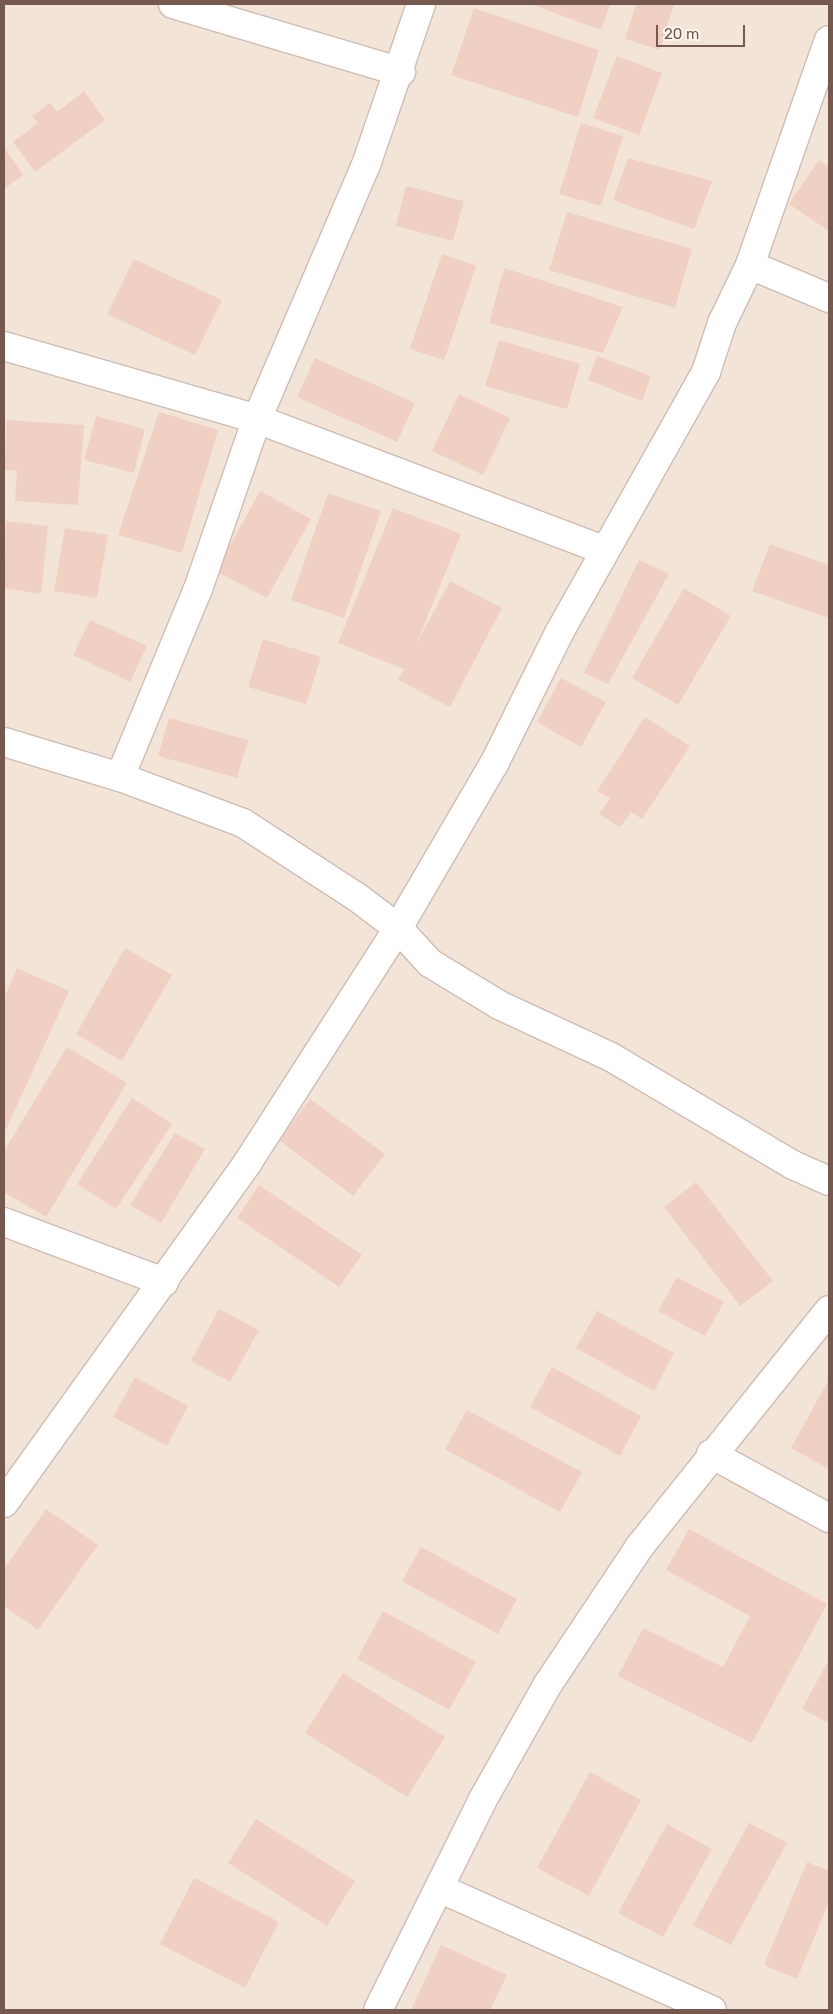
<!DOCTYPE html>
<html>
<head>
<meta charset="utf-8">
<style>
  body { margin:0 }
  #map { position:relative; width:833px; height:2014px; overflow:hidden; background:#fcf3ea; font-family:Rubik,sans-serif }
  div>[style] { position:absolute }
  [style*='--x'] { left:calc(var(--x)*1px); top:calc(var(--y)*1px); width:calc(var(--w)*1px); rotate:calc(var(--a)*1deg) }
  .residential>* { inset:0; background:#f3e4d8 }
  .building>* { inset:0; background:#f0d0c3 }
  .roads { filter:drop-shadow(1px 0 #cfbcb2) drop-shadow(-1px 0 #cfbcb2) drop-shadow(0 1px #cfbcb2) drop-shadow(0 -1px #cfbcb2) }
  .minor>* { height:28px; margin:-14px; padding:0 14px; transform-origin:14px; border-radius:14px; background:#fff }
  span { translate:-50% -50%; white-space:nowrap; text-align:center; line-height:1.15; -webkit-text-stroke:4px #fef7f0; paint-order:stroke }
  .frame { position:absolute; inset:0; border:5px solid #75584e; pointer-events:none }
  .scale { position:absolute; left:656px; top:25px; width:89px; height:22px; box-sizing:border-box; border:2px solid #75584e; border-top:0; padding-left:6px; font-size:15px; line-height:18px; white-space:nowrap; color:#75584e; -webkit-text-stroke:4px #fef7f0; paint-order:stroke }
</style>
</head>
<body>
<div id="map">
  <div class="residential">
    <i style="clip-path:polygon(4px 4px,829px 4px,829px 2010px,4px 2010px)"></i>
  </div>
  <div class="building">
    <i style="clip-path:polygon(530px 4px,610px 4px,601px 30px)"></i>
    <i style="clip-path:polygon(636px 4px,674px 4px,660px 50px,625px 39px)"></i>
    <i style="clip-path:polygon(474px 8px,599px 50px,578px 117px,451px 75px)"></i>
    <i style="clip-path:polygon(617px 56px,662px 73px,639px 135px,593px 118px)"></i>
    <i style="clip-path:polygon(84px 91px,105px 120px,35px 172px,13px 142px,38px 123px,32px 116px,50px 103px,57px 112px)"></i>
    <i style="clip-path:polygon(581px 123px,623px 136px,601px 206px,559px 194px)"></i>
    <i style="clip-path:polygon(4px 147px,23px 175px,4px 189px)"></i>
    <i style="clip-path:polygon(628px 158px,712px 181px,694px 229px,613px 200px)"></i>
    <i style="clip-path:polygon(819px 160px,829px 167px,829px 231px,789px 204px)"></i>
    <i style="clip-path:polygon(406px 186px,464px 201px,453px 241px,396px 226px)"></i>
    <i style="clip-path:polygon(567px 212px,692px 249px,675px 308px,549px 270px)"></i>
    <i style="clip-path:polygon(442px 254px,476px 266px,444px 360px,410px 349px)"></i>
    <i style="clip-path:polygon(134px 259px,222px 300px,195px 355px,107px 314px)"></i>
    <i style="clip-path:polygon(504px 268px,623px 307px,603px 353px,489px 323px)"></i>
    <i style="clip-path:polygon(499px 340px,580px 364px,567px 409px,485px 386px)"></i>
    <i style="clip-path:polygon(597px 356px,651px 376px,642px 401px,588px 380px)"></i>
    <i style="clip-path:polygon(315px 358px,415px 403px,397px 442px,297px 397px)"></i>
    <i style="clip-path:polygon(459px 394px,510px 418px,483px 475px,432px 451px)"></i>
    <i style="clip-path:polygon(159px 412px,218px 430px,182px 553px,118px 535px)"></i>
    <i style="clip-path:polygon(96px 416px,145px 429px,134px 473px,84px 460px)"></i>
    <i style="clip-path:polygon(7px 420px,84px 425px,78px 505px,15px 501px,17px 471px,4px 470px)"></i>
    <i style="clip-path:polygon(260px 491px,311px 519px,267px 598px,216px 571px)"></i>
    <i style="clip-path:polygon(328px 493px,381px 511px,344px 618px,291px 600px)"></i>
    <i style="clip-path:polygon(393px 508px,461px 534px,416px 645px,450px 581px,502px 608px,450px 707px,398px 680px,404px 669px,338px 643px)"></i>
    <i style="clip-path:polygon(6px 521px,48px 526px,41px 594px,4px 588px)"></i>
    <i style="clip-path:polygon(65px 528px,108px 535px,97px 598px,54px 591px)"></i>
    <i style="clip-path:polygon(770px 544px,829px 565px,829px 618px,752px 591px)"></i>
    <i style="clip-path:polygon(639px 560px,669px 574px,608px 684px,584px 673px)"></i>
    <i style="clip-path:polygon(684px 588px,731px 616px,678px 705px,632px 678px)"></i>
    <i style="clip-path:polygon(90px 620px,147px 646px,130px 682px,73px 655px)"></i>
    <i style="clip-path:polygon(263px 639px,321px 657px,306px 704px,248px 687px)"></i>
    <i style="clip-path:polygon(561px 678px,606px 702px,581px 747px,537px 722px)"></i>
    <i style="clip-path:polygon(645px 717px,690px 746px,642px 819px,631px 812px,620px 827px,599px 814px,610px 798px,597px 791px)"></i>
    <i style="clip-path:polygon(169px 718px,248px 740px,237px 778px,158px 756px)"></i>
    <i style="clip-path:polygon(125px 948px,172px 975px,122px 1061px,76px 1034px)"></i>
    <i style="clip-path:polygon(17px 968px,69px 991px,4px 1134px,4px 998px)"></i>
    <i style="clip-path:polygon(67px 1047px,127px 1083px,46px 1217px,4px 1192px,4px 1151px)"></i>
    <i style="clip-path:polygon(132px 1098px,172px 1124px,116px 1209px,77px 1184px)"></i>
    <i style="clip-path:polygon(310px 1099px,385px 1154px,353px 1196px,279px 1140px)"></i>
    <i style="clip-path:polygon(175px 1133px,205px 1149px,161px 1223px,130px 1205px)"></i>
    <i style="clip-path:polygon(696px 1182px,773px 1281px,740px 1306px,664px 1207px)"></i>
    <i style="clip-path:polygon(259px 1185px,362px 1255px,339px 1287px,237px 1218px)"></i>
    <i style="clip-path:polygon(677px 1277px,724px 1302px,705px 1336px,658px 1311px)"></i>
    <i style="clip-path:polygon(219px 1309px,259px 1330px,230px 1382px,191px 1361px)"></i>
    <i style="clip-path:polygon(597px 1311px,674px 1353px,654px 1391px,576px 1348px)"></i>
    <i style="clip-path:polygon(552px 1367px,641px 1416px,620px 1456px,530px 1407px)"></i>
    <i style="clip-path:polygon(135px 1377px,188px 1406px,167px 1446px,113px 1417px)"></i>
    <i style="clip-path:polygon(829px 1379px,829px 1469px,791px 1448px)"></i>
    <i style="clip-path:polygon(467px 1410px,582px 1472px,560px 1512px,445px 1449px)"></i>
    <i style="clip-path:polygon(46px 1509px,98px 1545px,38px 1630px,4px 1606px,4px 1569px)"></i>
    <i style="clip-path:polygon(689px 1529px,827px 1604px,752px 1743px,618px 1676px,643px 1628px,723px 1667px,750px 1616px,666px 1570px)"></i>
    <i style="clip-path:polygon(421px 1547px,517px 1599px,498px 1634px,402px 1581px)"></i>
    <i style="clip-path:polygon(383px 1611px,476px 1662px,449px 1710px,357px 1659px)"></i>
    <i style="clip-path:polygon(829px 1659px,829px 1723px,802px 1709px)"></i>
    <i style="clip-path:polygon(343px 1673px,445px 1737px,407px 1797px,305px 1733px)"></i>
    <i style="clip-path:polygon(590px 1772px,641px 1800px,589px 1896px,537px 1868px)"></i>
    <i style="clip-path:polygon(256px 1819px,355px 1881px,327px 1926px,228px 1863px)"></i>
    <i style="clip-path:polygon(749px 1823px,787px 1843px,731px 1945px,693px 1925px)"></i>
    <i style="clip-path:polygon(667px 1824px,712px 1849px,663px 1937px,618px 1913px)"></i>
    <i style="clip-path:polygon(807px 1862px,829px 1871px,829px 1901px,797px 1979px,764px 1965px)"></i>
    <i style="clip-path:polygon(194px 1878px,279px 1922px,245px 1988px,160px 1944px)"></i>
    <i style="clip-path:polygon(441px 1945px,507px 1975px,490px 2010px,411px 2010px)"></i>
  </div>
  <div class="roads">
    <div class="minor">
      <i style="--x:173;--y:4;--w:238;--a:16.6"></i>
      <i style="--x:750;--y:265;--w:86;--a:22.7"></i>
      <i style="--x:4;--y:346;--w:263;--a:16.1"></i>
      <i style="--x:257;--y:419;--w:370;--a:20.7"></i>
      <i style="--x:4;--y:742;--w:121;--a:16.8"></i>
      <i style="--x:120;--y:777;--w:131;--a:20.5"></i>
      <i style="--x:243;--y:823;--w:137;--a:33.1"></i>
      <i style="--x:358;--y:898;--w:50;--a:36.9"></i>
      <i style="--x:398;--y:928;--w:47;--a:47.6"></i>
      <i style="--x:430;--y:963;--w:81;--a:31.3"></i>
      <i style="--x:499;--y:1005;--w:123;--a:24.9"></i>
      <i style="--x:611;--y:1057;--w:212;--a:30.7"></i>
      <i style="--x:793;--y:1165;--w:39;--a:24"></i>
      <i style="--x:120;--y:777;--w:204;--a:-67.5"></i>
      <i style="--x:198;--y:589;--w:180;--a:-70.9"></i>
      <i style="--x:257;--y:419;--w:280;--a:-66.8"></i>
      <i style="--x:367;--y:162;--w:167;--a:-71.1"></i>
      <i style="--x:4;--y:1222;--w:171;--a:20.6"></i>
      <i style="--x:711;--y:1454;--w:134;--a:28.5"></i>
      <i style="--x:4;--y:1503;--w:419;--a:-54.4"></i>
      <i style="--x:248;--y:1162;--w:278;--a:-57.3"></i>
      <i style="--x:398;--y:928;--w:190;--a:-59.7"></i>
      <i style="--x:494;--y:764;--w:146;--a:-63.6"></i>
      <i style="--x:559;--y:633;--w:300;--a:-60.6"></i>
      <i style="--x:706;--y:372;--w:52;--a:-71.9"></i>
      <i style="--x:722;--y:323;--w:64;--a:-64.2"></i>
      <i style="--x:750;--y:265;--w:238;--a:-70.7"></i>
      <i style="--x:441;--y:1889;--w:297;--a:24.1"></i>
      <i style="--x:378;--y:2010;--w:233;--a:-63.5"></i>
      <i style="--x:482;--y:1801;--w:134;--a:-60.6"></i>
      <i style="--x:548;--y:1684;--w:166;--a:-56.3"></i>
      <i style="--x:640;--y:1546;--w:302;--a:-51.3"></i>
    </div>
  </div>
  <div class="frame"></div>
  <div class="scale">20 m</div>
</div>
</body>
</html>
